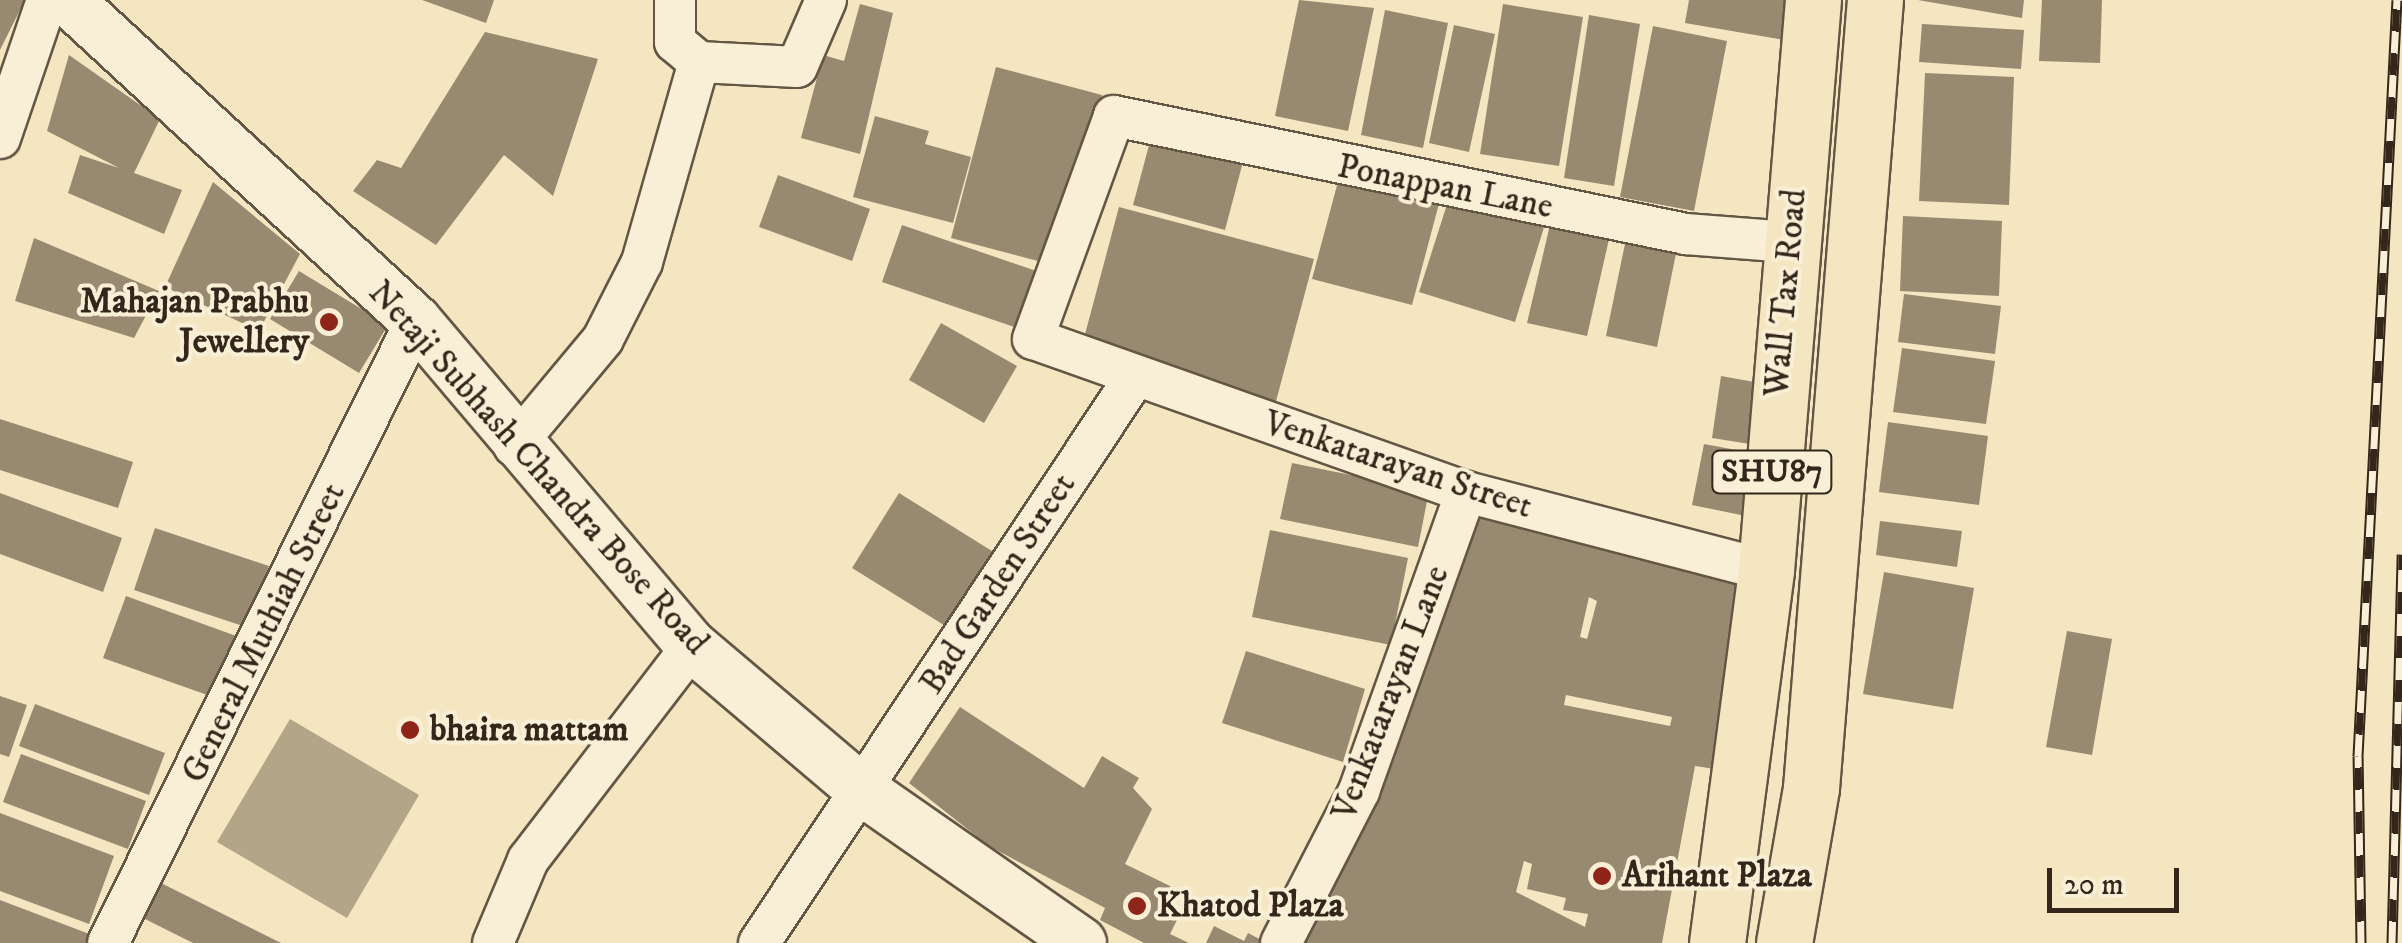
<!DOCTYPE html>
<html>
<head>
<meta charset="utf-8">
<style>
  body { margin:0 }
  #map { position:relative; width:2402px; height:943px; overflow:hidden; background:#f4e6c0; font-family:"IM FELL DW Pica",serif }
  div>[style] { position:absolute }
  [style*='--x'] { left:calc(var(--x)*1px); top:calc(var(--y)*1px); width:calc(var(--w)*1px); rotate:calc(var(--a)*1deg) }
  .water>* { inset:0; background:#b3a588 }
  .building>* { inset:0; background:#988a70 }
  .roads { filter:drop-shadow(2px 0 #645644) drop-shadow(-2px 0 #645644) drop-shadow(0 2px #645644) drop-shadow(0 -2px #645644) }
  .minor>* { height:40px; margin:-20px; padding:0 20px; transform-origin:20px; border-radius:20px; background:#f8efd6 }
  .tertiary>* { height:50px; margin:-25px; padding:0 25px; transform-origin:25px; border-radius:25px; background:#f8efd6 }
  .primary>* { height:55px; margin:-27.5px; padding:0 27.5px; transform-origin:27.5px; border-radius:27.5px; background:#f4e6c0 }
  .rail>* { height:11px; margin-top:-5.5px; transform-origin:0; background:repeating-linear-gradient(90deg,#f8efd6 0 22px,#34261a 0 44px); box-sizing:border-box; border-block:2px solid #34261a }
  .dots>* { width:28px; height:28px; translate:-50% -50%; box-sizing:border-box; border:5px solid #f8efd6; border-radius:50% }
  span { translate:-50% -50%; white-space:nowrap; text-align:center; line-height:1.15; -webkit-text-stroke:8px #f8efd6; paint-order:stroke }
  .shield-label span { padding:2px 8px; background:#f8efd6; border:2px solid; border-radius:8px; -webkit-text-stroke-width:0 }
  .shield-label { font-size:32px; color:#34261a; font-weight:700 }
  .street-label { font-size:35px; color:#34261a }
  .poi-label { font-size:35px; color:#34261a; font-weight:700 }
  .right { translate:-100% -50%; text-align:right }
  .left { translate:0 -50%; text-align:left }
  .scale { position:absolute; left:2047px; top:868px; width:132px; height:45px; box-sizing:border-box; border:5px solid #34261a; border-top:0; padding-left:12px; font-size:30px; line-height:35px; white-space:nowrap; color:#34261a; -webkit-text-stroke:8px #f8efd6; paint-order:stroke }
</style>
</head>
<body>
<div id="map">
  <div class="water">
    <i style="clip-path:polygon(290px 719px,419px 795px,347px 918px,217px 842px)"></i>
  </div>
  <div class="building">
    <i style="clip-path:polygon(0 0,25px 0,0 50px)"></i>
    <i style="clip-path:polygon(422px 0,494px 0,486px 23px)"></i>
    <i style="clip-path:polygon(1299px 0,1374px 8px,1348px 131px,1275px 116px)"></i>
    <i style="clip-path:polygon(1689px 0,1798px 0,1791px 41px,1685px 23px)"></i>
    <i style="clip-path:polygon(1918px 0,2024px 0,2022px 18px)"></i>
    <i style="clip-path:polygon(2042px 0,2102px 0,2100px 63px,2039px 61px)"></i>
    <i style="clip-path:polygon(860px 4px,893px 13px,860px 154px,801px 138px,823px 55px,844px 61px)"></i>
    <i style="clip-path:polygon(1503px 4px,1583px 17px,1559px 166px,1480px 154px)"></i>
    <i style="clip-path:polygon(1385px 10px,1448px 23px,1423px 148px,1361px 135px)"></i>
    <i style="clip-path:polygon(1589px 15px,1640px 24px,1614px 186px,1564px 178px)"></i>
    <i style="clip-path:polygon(1922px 24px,2024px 30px,2021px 69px,1919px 62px)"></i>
    <i style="clip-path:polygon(1454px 25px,1495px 34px,1469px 152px,1429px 143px)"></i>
    <i style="clip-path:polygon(1653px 26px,1727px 41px,1694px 211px,1620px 197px)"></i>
    <i style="clip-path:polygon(485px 32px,598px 59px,553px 196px,504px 155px,436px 245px,353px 191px,377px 160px,401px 168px)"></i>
    <i style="clip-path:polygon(69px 55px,160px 119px,134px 173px,182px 190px,164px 234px,68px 193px,80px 155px,119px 168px,47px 131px)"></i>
    <i style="clip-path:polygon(996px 67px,1102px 95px,1057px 266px,951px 238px)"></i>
    <i style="clip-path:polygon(1925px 73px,2014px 77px,2009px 205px,1919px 201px)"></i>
    <i style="clip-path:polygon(875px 116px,929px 131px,925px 144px,971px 157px,953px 223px,853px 197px)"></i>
    <i style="clip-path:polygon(1152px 134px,1244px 158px,1225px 230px,1133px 205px)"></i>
    <i style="clip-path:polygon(1340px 174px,1440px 200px,1412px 305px,1312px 279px)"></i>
    <i style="clip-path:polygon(778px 175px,870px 209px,852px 261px,759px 227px)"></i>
    <i style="clip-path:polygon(213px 182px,300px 254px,259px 331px,165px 287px)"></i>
    <i style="clip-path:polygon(1450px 195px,1545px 224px,1515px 322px,1419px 292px)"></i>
    <i style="clip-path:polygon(1119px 207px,1314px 259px,1275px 405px,1080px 353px)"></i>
    <i style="clip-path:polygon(1553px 212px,1612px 226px,1587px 336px,1527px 323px)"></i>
    <i style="clip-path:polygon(1903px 216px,2002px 221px,1999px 296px,1900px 291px)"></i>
    <i style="clip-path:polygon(902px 225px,1042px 273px,1023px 330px,882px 282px)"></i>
    <i style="clip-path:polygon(1628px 229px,1679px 239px,1657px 347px,1606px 336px)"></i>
    <i style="clip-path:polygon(34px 238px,159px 291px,134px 338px,15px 301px)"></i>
    <i style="clip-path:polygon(299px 271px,388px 325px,359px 373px,270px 319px)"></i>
    <i style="clip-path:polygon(1904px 294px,2001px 306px,1995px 354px,1898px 342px)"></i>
    <i style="clip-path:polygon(941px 323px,1017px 366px,984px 423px,909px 380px)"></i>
    <i style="clip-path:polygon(1902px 348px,1995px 361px,1986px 424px,1893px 412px)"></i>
    <i style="clip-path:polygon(1721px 376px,1760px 383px,1750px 444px,1712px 438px)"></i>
    <i style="clip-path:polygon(0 419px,133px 462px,118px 508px,0 470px)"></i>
    <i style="clip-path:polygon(1888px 422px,1988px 436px,1979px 505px,1879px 492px)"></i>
    <i style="clip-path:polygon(1704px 444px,1758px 454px,1746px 516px,1692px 505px)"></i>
    <i style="clip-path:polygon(1292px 463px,1429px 491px,1418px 547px,1280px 519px)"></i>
    <i style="clip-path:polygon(0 493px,122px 538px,103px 592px,0 554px)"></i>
    <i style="clip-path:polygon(899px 493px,1008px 561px,960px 635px,852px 568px)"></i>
    <i style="clip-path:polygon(evenodd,1475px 507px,1744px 571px,1715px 769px,1695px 766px,1662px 943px,1292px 943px,1475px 507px,1589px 597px,1597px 601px,1587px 639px,1580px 637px,1589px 597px,1475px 507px,1566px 695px,1672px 717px,1670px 726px,1564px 705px,1566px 695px,1475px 507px,1524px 861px,1532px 864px,1527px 889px,1566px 898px,1563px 910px,1588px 914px,1585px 927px,1516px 892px,1524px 861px)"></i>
    <i style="clip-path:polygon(1880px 521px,1962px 531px,1957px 567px,1876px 555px)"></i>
    <i style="clip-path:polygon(155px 528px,269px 566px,249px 628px,134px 590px)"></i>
    <i style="clip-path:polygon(1270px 530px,1408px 558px,1391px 645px,1252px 617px)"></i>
    <i style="clip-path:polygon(1884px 572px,1974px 588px,1953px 709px,1863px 694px)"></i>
    <i style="clip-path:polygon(126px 596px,250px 641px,227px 702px,103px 658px)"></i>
    <i style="clip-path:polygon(2067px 631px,2112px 639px,2092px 755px,2046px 747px)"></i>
    <i style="clip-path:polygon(1246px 651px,1365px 689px,1343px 762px,1222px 723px)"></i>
    <i style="clip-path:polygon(0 696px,27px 705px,9px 757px,0 754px)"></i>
    <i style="clip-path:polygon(35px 704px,165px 753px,149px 795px,19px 746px)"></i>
    <i style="clip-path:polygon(960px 707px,1084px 788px,1102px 756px,1139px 778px,1133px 788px,1152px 809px,1125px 864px,1172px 887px,1164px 903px,1181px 912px,1170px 934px,1189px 943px,1144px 943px,1100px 920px,1105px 908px,989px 846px,909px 783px)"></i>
    <i style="clip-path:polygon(21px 754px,146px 801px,128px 849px,3px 802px)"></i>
    <i style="clip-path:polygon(0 813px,114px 856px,89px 924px,0 891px)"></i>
    <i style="clip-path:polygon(161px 883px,281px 943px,193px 943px,143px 918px)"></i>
    <i style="clip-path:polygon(0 900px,92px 935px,89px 943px,0 943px)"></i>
    <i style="clip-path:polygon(1214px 926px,1244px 941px,1248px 933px,1267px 943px,1206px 943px)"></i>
  </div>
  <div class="roads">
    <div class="minor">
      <i style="--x:675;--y:0;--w:42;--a:90"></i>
      <i style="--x:675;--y:42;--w:31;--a:40"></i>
      <i style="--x:0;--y:138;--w:146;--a:-71.2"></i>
      <i style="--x:514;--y:446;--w:139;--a:-50.2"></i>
      <i style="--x:603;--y:339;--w:86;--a:-63.1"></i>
      <i style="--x:642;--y:262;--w:208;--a:-74.1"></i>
      <i style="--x:699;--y:62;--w:98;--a:2.9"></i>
      <i style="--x:797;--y:67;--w:73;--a:-66.6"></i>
      <i style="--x:1766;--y:570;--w:310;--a:-165.4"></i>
      <i style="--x:1466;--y:492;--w:459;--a:-160.5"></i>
      <i style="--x:1033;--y:339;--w:237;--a:-70"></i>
      <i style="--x:1114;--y:116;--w:584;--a:11.66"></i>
      <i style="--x:1686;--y:234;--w:103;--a:4.4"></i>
      <i style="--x:108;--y:943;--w:694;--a:-63.66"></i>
      <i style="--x:493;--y:943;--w:90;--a:-67.1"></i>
      <i style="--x:528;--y:860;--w:270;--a:-52.5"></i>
      <i style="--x:759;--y:943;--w:680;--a:-56.4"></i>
      <i style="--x:1281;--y:943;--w:171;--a:-62.8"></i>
      <i style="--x:1359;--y:791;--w:318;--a:-70.3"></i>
    </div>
    <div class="tertiary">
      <i style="--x:68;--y:0;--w:473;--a:42.7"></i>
      <i style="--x:416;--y:321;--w:426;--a:49.7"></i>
      <i style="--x:692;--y:646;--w:223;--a:40.3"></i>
      <i style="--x:862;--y:790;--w:267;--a:34.9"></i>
    </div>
    <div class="primary">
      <i style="--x:1717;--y:943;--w:376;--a:-82.5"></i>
      <i style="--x:1766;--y:570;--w:572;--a:-85.29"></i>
      <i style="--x:1784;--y:943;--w:157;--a:-80.1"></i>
      <i style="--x:1811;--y:788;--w:791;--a:-85.36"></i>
    </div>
  </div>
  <div class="rail">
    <i style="--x:2361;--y:943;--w:187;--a:-90.9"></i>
    <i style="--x:2358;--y:756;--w:757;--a:-87.05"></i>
    <i style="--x:2392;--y:943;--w:389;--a:-88.5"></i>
  </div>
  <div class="dots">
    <i style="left:329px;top:322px;background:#8f2418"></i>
    <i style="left:410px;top:730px;background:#8f2418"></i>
    <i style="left:1602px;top:876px;background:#8f2418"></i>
    <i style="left:1137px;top:906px;background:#8f2418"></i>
  </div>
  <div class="shield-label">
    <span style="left:1772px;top:472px">SHU87</span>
  </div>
  <div class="street-label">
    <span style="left:1445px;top:187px;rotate:11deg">Ponappan Lane</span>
    <span style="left:1786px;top:293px;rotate:-85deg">Wall Tax Road</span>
    <span style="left:1398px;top:465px;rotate:18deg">Venkatarayan Street</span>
    <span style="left:538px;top:468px;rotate:48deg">Netaji Subhash Chandra Bose Road</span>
    <span style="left:998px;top:584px;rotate:-57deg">Bad Garden Street</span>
    <span style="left:264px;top:633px;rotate:-64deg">General Muthiah Street</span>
    <span style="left:1391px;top:693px;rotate:-69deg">Venkatarayan Lane</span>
  </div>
  <div class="poi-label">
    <span class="right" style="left:309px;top:322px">Mahajan Prabhu<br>Jewellery</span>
    <span class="left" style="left:430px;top:730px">bhaira mattam</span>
    <span class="left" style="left:1622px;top:876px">Arihant Plaza</span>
    <span class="left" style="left:1157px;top:906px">Khatod Plaza</span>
  </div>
  <div class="scale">20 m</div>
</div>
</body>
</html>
